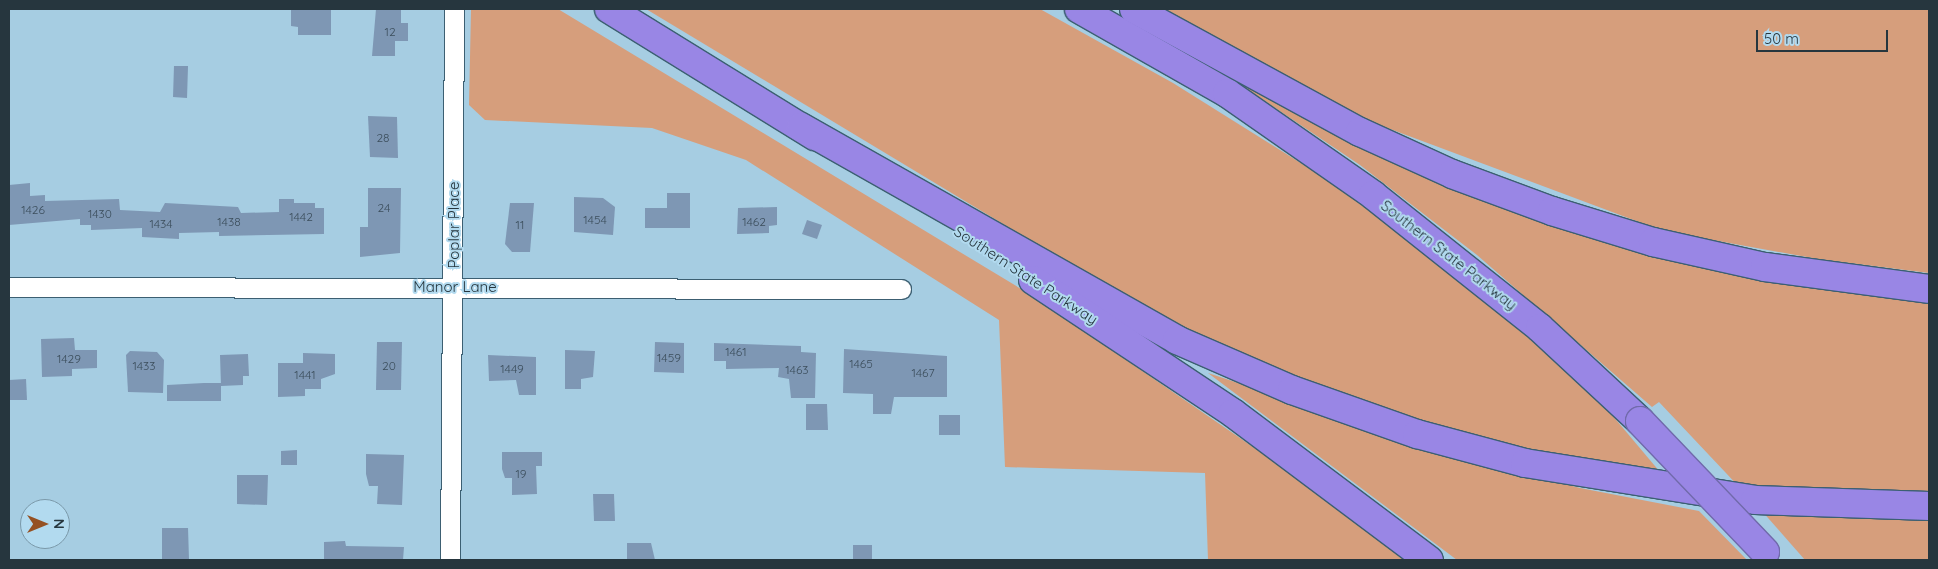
<!DOCTYPE html>
<html>
<head>
<meta charset="utf-8">
<style>
  body { margin:0 }
  #map { position:relative; width:1938px; height:569px; overflow:hidden; background:#a6cde2; font-family:Quicksand,sans-serif }
  div>[style] { position:absolute }
  [style*='--x'] { left:calc(var(--x)*1px); top:calc(var(--y)*1px); width:calc(var(--w)*1px); rotate:calc(var(--a)*1deg) }
  .green>* { inset:0; background:#d69e7c }
  .building>* { inset:0; background:#7e97b4 }
  .roads { filter:drop-shadow(1px 0 #3c5f72) drop-shadow(-1px 0 #3c5f72) drop-shadow(0 1px #3c5f72) drop-shadow(0 -1px #3c5f72) }
  .minor>* { height:19px; margin:-9.5px; padding:0 9.5px; transform-origin:9.5px; border-radius:9.5px; background:#fff }
  .motorway>* { height:28px; margin:-14px; padding:0 14px; transform-origin:14px; border-radius:14px; background:#9986e5 }
  .bridges { filter:drop-shadow(1px 0 #716aab) drop-shadow(-1px 0 #716aab) drop-shadow(0 1px #716aab) drop-shadow(0 -1px #716aab) }
  .motorway-bridge>* { height:28px; margin:-14px; padding:0 14px; transform-origin:14px; border-radius:14px; background:#9986e5 }
  span { translate:-50% -50%; white-space:nowrap; text-align:center; line-height:1.15; -webkit-text-stroke:4px #b2daef; paint-order:stroke }
  .number-label { font-size:12px; color:#3c4e5c }
  .number-label span { -webkit-text-stroke-width:0 }
  .street-label { font-size:15px; color:#26363e }
  .frame { position:absolute; inset:0; border:10px solid #26363e; pointer-events:none }
  .north { position:absolute; left:20px; top:499px; width:50px; height:50px; box-sizing:border-box; background:#b2daef; border:1px solid #7a98a8; border-radius:50%; rotate:90deg; font-size:14px; font-weight:700; line-height:20px; text-align:center; color:#26363e }
  .north::after { content:''; display:block; margin:auto; width:18px; height:22px; background:#955123; clip-path:polygon(50% 0,100% 100%,50% 72%,0 100%) }
  .scale { position:absolute; left:1756px; top:30px; width:132px; height:22px; box-sizing:border-box; border:2px solid #26363e; border-top:0; padding-left:6px; font-size:15px; line-height:18px; white-space:nowrap; color:#26363e; -webkit-text-stroke:4px #b2daef; paint-order:stroke }
</style>
</head>
<body>
<div id="map">
  <div class="green">
    <i style="clip-path:polygon(471px 9px,558px 9px,1036px 298px,1294px 475px,1406px 560px,1208px 560px,1205px 473px,1005px 467px,999px 320px,746px 160px,652px 128px,485px 120px,469px 105px)"></i>
    <i style="clip-path:polygon(646px 9px,1040px 9px,1173px 83px,1331px 182px,1490px 302px,1612px 415px,1660px 472px,1508px 447px,1344px 398px,1154px 315px)"></i>
    <i style="clip-path:polygon(1158px 9px,1929px 9px,1929px 273px,1818px 259px,1663px 231px,1374px 123px)"></i>
    <i style="clip-path:polygon(1237px 77px,1455px 183px,1929px 297px,1929px 492px,1742px 490px,1659px 402px,1652px 407px,1477px 255px,1360px 165px,1235px 81px)"></i>
    <i style="clip-path:polygon(1208px 373px,1442px 451px,1580px 488px,1699px 511px,1747px 560px,1457px 560px)"></i>
    <i style="clip-path:polygon(1761px 510px,1929px 515px,1929px 560px,1805px 560px)"></i>
  </div>
  <div class="building">
    <i style="clip-path:polygon(291px 9px,331px 9px,331px 35px,298px 35px,298px 27px,291px 26px)"></i>
    <i style="clip-path:polygon(376px 9px,401px 9px,401px 23px,408px 23px,408px 41px,395px 41px,395px 56px,372px 56px)"></i>
    <i style="clip-path:polygon(174px 66px,188px 66px,187px 98px,173px 97px)"></i>
    <i style="clip-path:polygon(368px 116px,397px 117px,398px 158px,370px 157px)"></i>
    <i style="clip-path:polygon(30px 183px,30px 196px,45px 195px,45px 201px,119px 199px,120px 210px,160px 212px,165px 203px,238px 207px,241px 213px,279px 212px,279px 199px,294px 199px,294px 203px,315px 203px,315px 208px,324px 208px,324px 234px,219px 236px,219px 232px,179px 233px,179px 239px,142px 237px,142px 228px,91px 230px,91px 225px,80px 225px,80px 219px,9px 225px,9px 185px)"></i>
    <i style="clip-path:polygon(368px 188px,401px 188px,400px 253px,360px 257px,360px 227px,368px 227px)"></i>
    <i style="clip-path:polygon(667px 193px,690px 193px,690px 228px,645px 228px,645px 208px,667px 208px)"></i>
    <i style="clip-path:polygon(574px 197px,603px 198px,615px 207px,613px 235px,574px 232px)"></i>
    <i style="clip-path:polygon(510px 203px,534px 203px,530px 252px,512px 252px,505px 244px)"></i>
    <i style="clip-path:polygon(777px 207px,777px 225px,769px 226px,769px 233px,737px 234px,738px 208px)"></i>
    <i style="clip-path:polygon(807px 220px,822px 225px,817px 239px,802px 234px)"></i>
    <i style="clip-path:polygon(74px 338px,75px 350px,97px 350px,97px 368px,72px 369px,72px 376px,42px 377px,41px 339px)"></i>
    <i style="clip-path:polygon(377px 342px,402px 342px,401px 390px,376px 390px)"></i>
    <i style="clip-path:polygon(655px 342px,684px 343px,684px 373px,654px 372px)"></i>
    <i style="clip-path:polygon(714px 343px,801px 346px,801px 352px,816px 353px,815px 398px,791px 398px,789px 379px,778px 377px,779px 368px,726px 369px,726px 361px,714px 361px)"></i>
    <i style="clip-path:polygon(844px 349px,947px 356px,947px 397px,894px 397px,891px 414px,873px 414px,873px 394px,843px 393px)"></i>
    <i style="clip-path:polygon(565px 350px,595px 351px,593px 377px,581px 379px,581px 389px,565px 389px)"></i>
    <i style="clip-path:polygon(130px 351px,157px 352px,164px 360px,163px 393px,128px 392px,126px 355px)"></i>
    <i style="clip-path:polygon(303px 353px,335px 354px,335px 374px,321px 379px,321px 389px,305px 389px,305px 396px,278px 397px,278px 363px,303px 363px)"></i>
    <i style="clip-path:polygon(248px 354px,249px 376px,243px 376px,243px 385px,221px 386px,220px 355px)"></i>
    <i style="clip-path:polygon(488px 355px,536px 357px,536px 395px,519px 395px,516px 380px,489px 381px)"></i>
    <i style="clip-path:polygon(26px 379px,27px 400px,9px 400px,9px 380px)"></i>
    <i style="clip-path:polygon(204px 383px,221px 383px,221px 401px,167px 401px,167px 385px)"></i>
    <i style="clip-path:polygon(806px 404px,827px 404px,828px 430px,806px 430px)"></i>
    <i style="clip-path:polygon(939px 415px,960px 415px,960px 435px,939px 435px)"></i>
    <i style="clip-path:polygon(297px 450px,297px 465px,281px 465px,281px 451px)"></i>
    <i style="clip-path:polygon(502px 452px,542px 452px,542px 466px,536px 466px,537px 494px,512px 495px,512px 478px,505px 478px,502px 469px)"></i>
    <i style="clip-path:polygon(366px 454px,404px 455px,402px 505px,377px 504px,378px 486px,369px 486px,366px 474px)"></i>
    <i style="clip-path:polygon(237px 475px,268px 475px,267px 505px,237px 504px)"></i>
    <i style="clip-path:polygon(593px 494px,614px 494px,615px 521px,594px 521px)"></i>
    <i style="clip-path:polygon(162px 528px,188px 528px,189px 560px,162px 560px)"></i>
    <i style="clip-path:polygon(345px 541px,346px 546px,404px 547px,403px 560px,324px 560px,324px 542px)"></i>
    <i style="clip-path:polygon(627px 543px,651px 543px,655px 560px,627px 560px)"></i>
    <i style="clip-path:polygon(853px 545px,872px 545px,872px 560px,853px 560px)"></i>
  </div>
  <div class="roads">
    <div class="minor">
      <i style="--x:9;--y:287;--w:892;--a:0.13"></i>
      <i style="--x:450;--y:560;--w:551;--a:-89.58"></i>
    </div>
    <div class="motorway">
      <i style="--x:609;--y:9;--w:242;--a:31.7"></i>
      <i style="--x:1079;--y:9;--w:170;--a:29.6"></i>
      <i style="--x:1227;--y:93;--w:178;--a:34.9"></i>
      <i style="--x:1373;--y:195;--w:213;--a:38.5"></i>
      <i style="--x:1540;--y:328;--w:137;--a:42.9"></i>
      <i style="--x:1134;--y:9;--w:257;--a:28.6"></i>
      <i style="--x:1360;--y:132;--w:101;--a:24.5"></i>
      <i style="--x:1452;--y:174;--w:107;--a:20.3"></i>
      <i style="--x:1552;--y:211;--w:106;--a:17.1"></i>
      <i style="--x:1653;--y:242;--w:115;--a:12.6"></i>
      <i style="--x:1765;--y:267;--w:165;--a:7.6"></i>
      <i style="--x:801;--y:127;--w:432;--a:29.5"></i>
      <i style="--x:1177;--y:340;--w:125;--a:23.5"></i>
      <i style="--x:1292;--y:390;--w:133;--a:19.4"></i>
      <i style="--x:1417;--y:434;--w:112;--a:15"></i>
      <i style="--x:1525;--y:463;--w:233;--a:9.1"></i>
      <i style="--x:1755;--y:500;--w:174;--a:2"></i>
      <i style="--x:1033;--y:280;--w:240;--a:33.6"></i>
      <i style="--x:1233;--y:413;--w:245;--a:36.9"></i>
    </div>
  </div>
  <div class="bridges">
    <div class="motorway-bridge">
      <i style="--x:1640;--y:421;--w:181;--a:46.3"></i>
    </div>
  </div>
  <div class="number-label">
    <span style="left:390px;top:32px">12</span>
    <span style="left:383px;top:138px">28</span>
    <span style="left:384px;top:208px">24</span>
    <span style="left:33px;top:210px">1426</span>
    <span style="left:100px;top:214px">1430</span>
    <span style="left:301px;top:217px">1442</span>
    <span style="left:595px;top:220px">1454</span>
    <span style="left:229px;top:222px">1438</span>
    <span style="left:754px;top:222px">1462</span>
    <span style="left:161px;top:224px">1434</span>
    <span style="left:520px;top:225px">11</span>
    <span style="left:736px;top:352px">1461</span>
    <span style="left:669px;top:358px">1459</span>
    <span style="left:69px;top:359px">1429</span>
    <span style="left:861px;top:364px">1465</span>
    <span style="left:144px;top:366px">1433</span>
    <span style="left:389px;top:366px">20</span>
    <span style="left:512px;top:369px">1449</span>
    <span style="left:797px;top:370px">1463</span>
    <span style="left:923px;top:373px">1467</span>
    <span style="left:305px;top:375px">1441</span>
    <span style="left:521px;top:474px">19</span>
  </div>
  <div class="street-label">
    <span style="left:454px;top:225px;rotate:-90deg">Poplar Place</span>
    <span style="left:1449px;top:255px;rotate:38deg">Southern State Parkway</span>
    <span style="left:1026px;top:275px;rotate:33deg">Southern State Parkway</span>
    <span style="left:455px;top:287px">Manor Lane</span>
  </div>
  <div class="frame"></div>
  <div class="north">N</div>
  <div class="scale">50 m</div>
</div>
</body>
</html>
